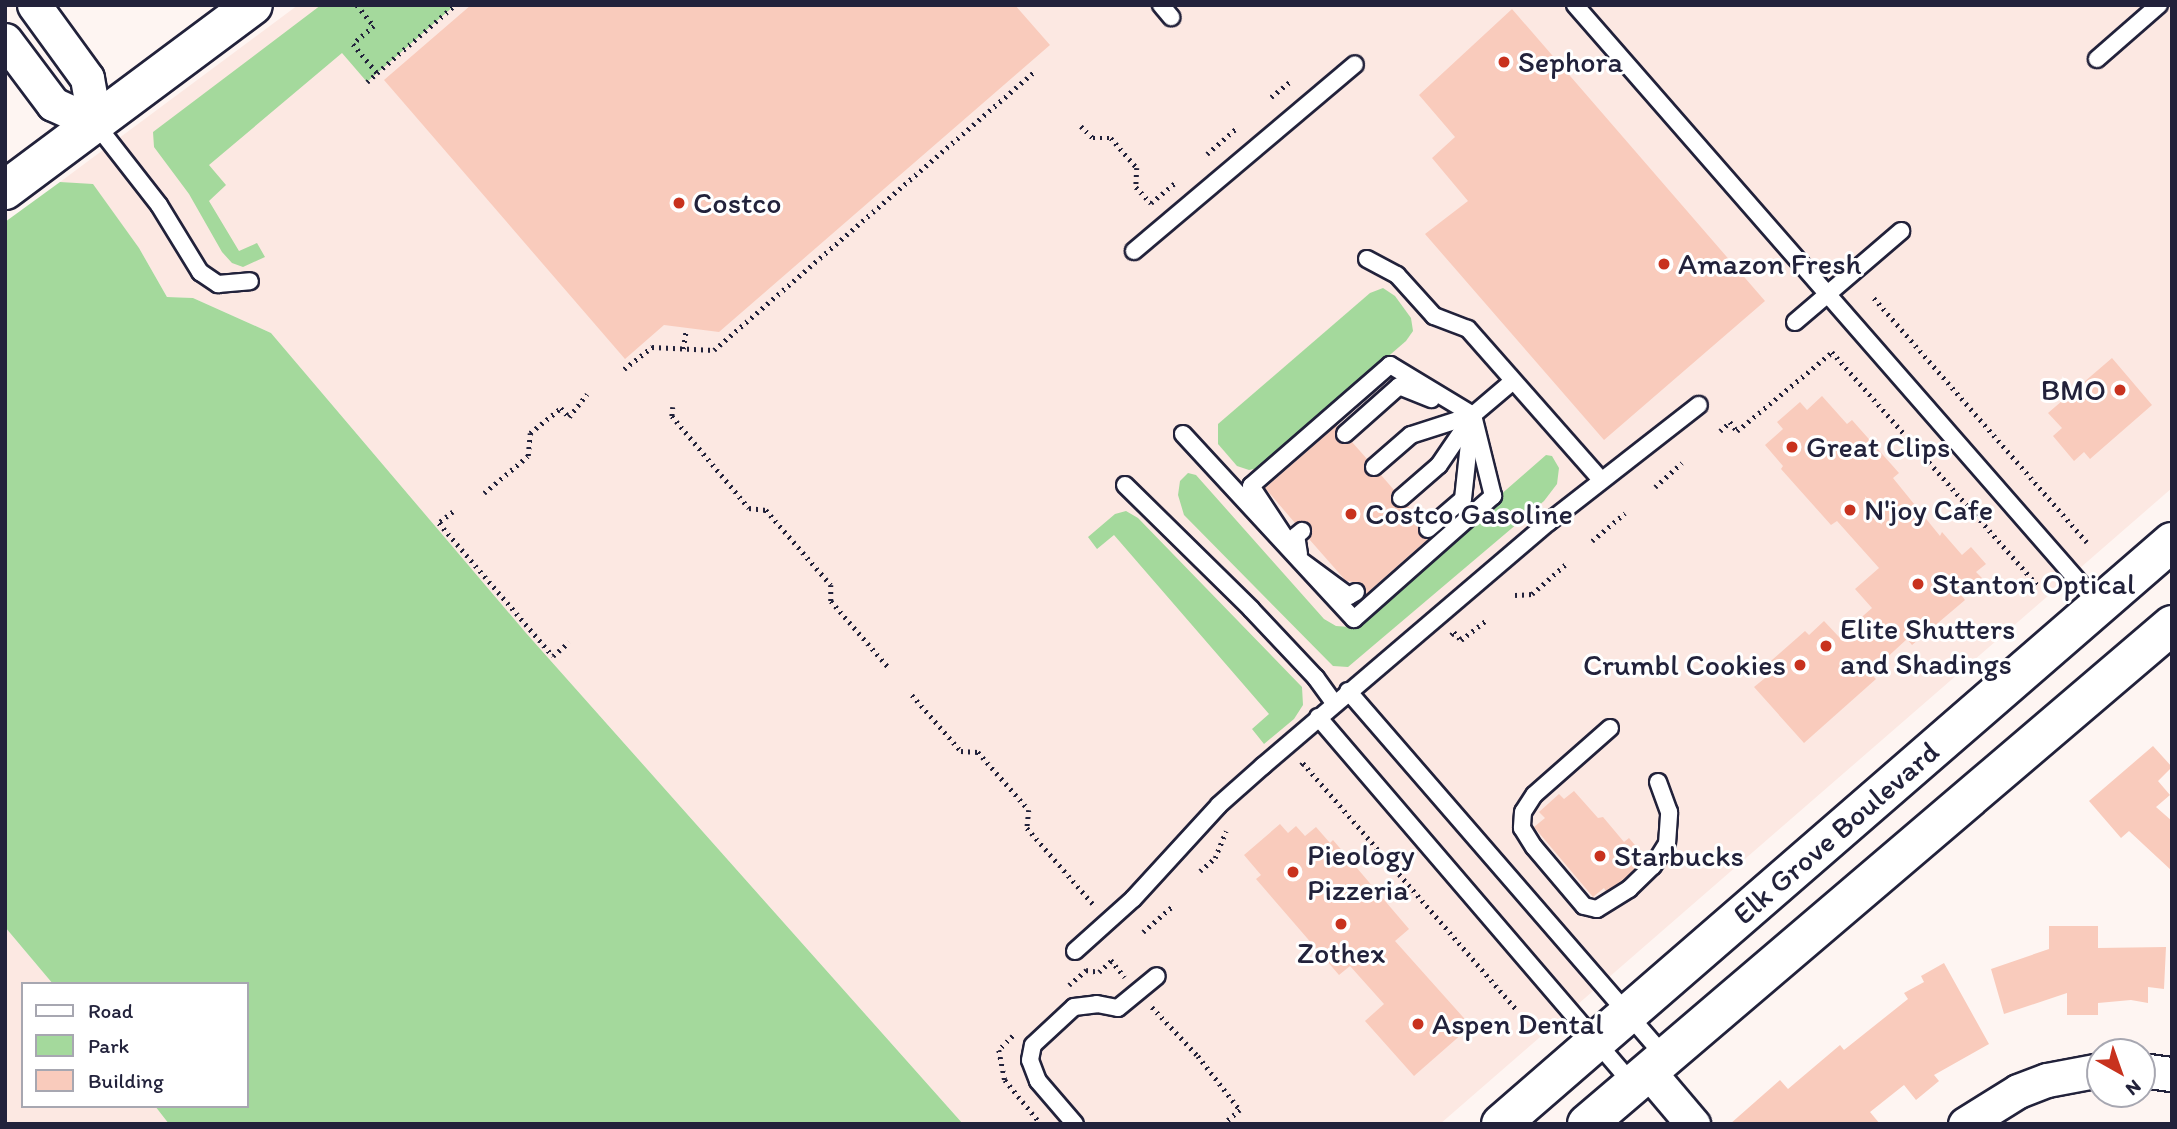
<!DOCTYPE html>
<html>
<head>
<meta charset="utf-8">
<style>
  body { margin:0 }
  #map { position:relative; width:2177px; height:1129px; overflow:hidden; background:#fef5f2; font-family:Itim,sans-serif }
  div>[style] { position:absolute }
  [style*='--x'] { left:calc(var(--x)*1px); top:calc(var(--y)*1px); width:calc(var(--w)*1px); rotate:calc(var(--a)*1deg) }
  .built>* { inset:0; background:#fce8e2 }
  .green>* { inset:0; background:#a4d99c }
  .building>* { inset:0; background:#f9cbbc }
  .path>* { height:4.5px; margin-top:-2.25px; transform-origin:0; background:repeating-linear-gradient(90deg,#22223b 0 2px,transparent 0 7px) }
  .roads { filter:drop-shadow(2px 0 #22223b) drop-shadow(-2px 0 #22223b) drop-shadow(0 2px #22223b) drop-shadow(0 -2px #22223b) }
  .lane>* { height:16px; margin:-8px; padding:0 8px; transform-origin:8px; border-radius:8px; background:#fff }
  .street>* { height:33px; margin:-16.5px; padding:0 16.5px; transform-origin:16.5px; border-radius:16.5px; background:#fff }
  .secondary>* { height:38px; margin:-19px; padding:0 19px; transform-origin:19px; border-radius:19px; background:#fff }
  .dots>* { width:19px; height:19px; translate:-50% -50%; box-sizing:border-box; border:4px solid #fff; border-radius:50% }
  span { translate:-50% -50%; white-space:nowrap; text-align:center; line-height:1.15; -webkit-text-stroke:6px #fff; paint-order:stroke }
  .poi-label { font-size:30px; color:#22223b }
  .left { translate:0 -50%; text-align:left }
  .right { translate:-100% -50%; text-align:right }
  .street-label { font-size:30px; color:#22223b }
  .frame { position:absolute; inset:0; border:7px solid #22223b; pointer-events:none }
  .legend { position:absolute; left:21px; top:982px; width:228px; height:126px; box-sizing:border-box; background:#fff; border:2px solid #a7a7b1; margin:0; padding:9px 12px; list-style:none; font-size:21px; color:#22223b }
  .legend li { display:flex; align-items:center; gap:14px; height:35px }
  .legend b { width:35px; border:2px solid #a7a7b1 }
  .north { position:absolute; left:2086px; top:1038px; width:70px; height:70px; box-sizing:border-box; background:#fff; border:2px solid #a7a7b1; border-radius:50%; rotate:140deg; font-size:19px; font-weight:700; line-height:28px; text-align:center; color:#22223b }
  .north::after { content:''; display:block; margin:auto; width:24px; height:32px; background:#c8321e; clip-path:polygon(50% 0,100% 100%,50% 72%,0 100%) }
</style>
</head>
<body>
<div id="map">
  <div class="built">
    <i style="clip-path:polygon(298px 5px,2172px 5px,2172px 488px,1440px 1124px,963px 1124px,526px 633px,271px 333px,193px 298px,167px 297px,139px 248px,93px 185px,60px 182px)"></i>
    <i style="clip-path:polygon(5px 927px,53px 984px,23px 984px,23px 1106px,155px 1106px,169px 1124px,5px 1124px)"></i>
  </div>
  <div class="green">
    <i style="clip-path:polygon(321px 5px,455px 5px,367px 82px,342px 53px,209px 165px,226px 185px,209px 201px,239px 251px,257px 243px,265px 257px,243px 267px,232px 263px,222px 252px,189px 194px,154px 147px,153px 132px)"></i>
    <i style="clip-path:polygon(60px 182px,93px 184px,139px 248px,167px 297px,193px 298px,271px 333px,526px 633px,963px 1124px,169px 1124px,155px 1106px,247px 1106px,247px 984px,53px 984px,5px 927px,5px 222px)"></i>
    <i style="clip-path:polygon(1383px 288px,1395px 296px,1411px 318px,1413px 331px,1406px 341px,1259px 468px,1249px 470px,1237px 466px,1218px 444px,1218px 424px,1370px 293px)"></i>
    <i style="clip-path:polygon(1546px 455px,1552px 456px,1559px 468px,1557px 484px,1544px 501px,1348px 667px,1333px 666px,1184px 515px,1178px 495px,1180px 481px,1188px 473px,1196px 475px,1324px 619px,1336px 626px,1349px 627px)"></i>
    <i style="clip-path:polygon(1126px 511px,1138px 518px,1302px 687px,1303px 705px,1294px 719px,1264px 744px,1252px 729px,1269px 714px,1114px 535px,1097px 549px,1088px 537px,1115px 514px)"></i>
  </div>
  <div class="building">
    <i style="clip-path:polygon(471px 5px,1015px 5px,1050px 45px,719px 332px,664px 325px,625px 359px,384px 80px)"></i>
    <i style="clip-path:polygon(1512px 9px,1765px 301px,1604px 440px,1425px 234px,1468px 201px,1432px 158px,1455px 137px,1419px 95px)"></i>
    <i style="clip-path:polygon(2112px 358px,2152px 405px,2090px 459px,2084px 452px,2074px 461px,2053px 436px,2062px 428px,2048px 413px)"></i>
    <i style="clip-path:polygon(1822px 396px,1847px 424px,1852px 420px,1899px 473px,1893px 478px,1940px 536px,1942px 532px,1962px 555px,1971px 547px,1986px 564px,1976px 572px,1982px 578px,1962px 596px,1965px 600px,1912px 645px,1907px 639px,1870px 673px,1876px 679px,1804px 743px,1754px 687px,1770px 674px,1764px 667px,1805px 631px,1809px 635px,1824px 621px,1839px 637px,1872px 608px,1855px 589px,1879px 568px,1837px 521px,1831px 525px,1781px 469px,1783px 466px,1765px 445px,1783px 429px,1777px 422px,1800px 402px,1807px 410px)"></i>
    <i style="clip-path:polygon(1337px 425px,1337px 440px,1342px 444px,1352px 442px,1367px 459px,1364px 464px,1366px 473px,1371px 477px,1381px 475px,1394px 490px,1391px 495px,1393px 504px,1398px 508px,1408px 506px,1421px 521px,1418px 526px,1420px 535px,1428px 539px,1366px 594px,1362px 583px,1346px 581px,1309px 539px,1312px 530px,1310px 524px,1301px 521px,1295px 523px,1265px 488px)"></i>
    <i style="clip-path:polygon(2153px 746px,2172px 767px,2158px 781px,2170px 795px,2156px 807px,2172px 821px,2172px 871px,2129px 831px,2121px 838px,2089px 801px)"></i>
    <i style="clip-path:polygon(1574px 791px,1598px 818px,1603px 817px,1624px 842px,1629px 838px,1646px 858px,1623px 881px,1606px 891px,1604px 888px,1593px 897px,1534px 827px,1545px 818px,1539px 812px,1559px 794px,1564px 799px)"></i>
    <i style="clip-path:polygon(1280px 824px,1288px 833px,1296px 826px,1305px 836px,1316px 827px,1330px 843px,1333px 840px,1409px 929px,1395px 941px,1471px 1026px,1414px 1076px,1365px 1021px,1384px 1004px,1350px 966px,1339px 975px,1256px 879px,1261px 875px,1244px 855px)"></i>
    <i style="clip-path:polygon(2049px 926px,2098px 926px,2098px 948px,2166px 947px,2164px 989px,2148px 987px,2148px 1003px,2131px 1000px,2098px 1003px,2098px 1015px,2067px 1015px,2067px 993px,2004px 1014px,1991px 969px,2049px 949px)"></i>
    <i style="clip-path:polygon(1944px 963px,1989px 1044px,1934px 1075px,1939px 1081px,1916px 1100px,1904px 1085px,1870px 1112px,1880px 1124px,1730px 1124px,1780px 1080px,1788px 1089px,1840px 1045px,1844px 1050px,1908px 999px,1904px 993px,1924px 982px,1921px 976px)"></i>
  </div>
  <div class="path">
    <i style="--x:357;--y:5;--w:27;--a:51"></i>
    <i style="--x:374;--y:26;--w:28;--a:139"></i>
    <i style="--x:353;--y:44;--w:38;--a:50"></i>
    <i style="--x:377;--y:73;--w:103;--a:-41.1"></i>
    <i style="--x:367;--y:82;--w:13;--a:-42"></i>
    <i style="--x:1271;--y:97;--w:27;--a:-39"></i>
    <i style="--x:1081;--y:126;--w:17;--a:45"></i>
    <i style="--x:1093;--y:138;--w:18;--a:0"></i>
    <i style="--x:1111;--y:138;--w:40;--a:49"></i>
    <i style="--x:1137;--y:168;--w:19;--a:93"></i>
    <i style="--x:1136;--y:187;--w:22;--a:47"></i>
    <i style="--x:1151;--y:203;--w:34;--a:-40"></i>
    <i style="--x:1207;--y:154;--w:41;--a:-41.1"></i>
    <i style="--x:1874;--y:298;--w:324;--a:48.9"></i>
    <i style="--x:683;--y:349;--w:20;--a:-81"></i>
    <i style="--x:624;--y:369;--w:36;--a:-38"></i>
    <i style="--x:652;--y:347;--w:62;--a:2.8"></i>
    <i style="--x:714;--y:350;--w:424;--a:-41"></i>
    <i style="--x:673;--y:407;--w:9;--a:96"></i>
    <i style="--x:672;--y:416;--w:120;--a:50.1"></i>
    <i style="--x:749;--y:508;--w:17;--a:7"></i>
    <i style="--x:766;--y:510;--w:99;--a:49.1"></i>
    <i style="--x:831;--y:585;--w:16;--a:90"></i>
    <i style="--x:831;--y:601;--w:89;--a:49.1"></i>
    <i style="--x:1720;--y:431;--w:13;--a:-42"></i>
    <i style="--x:1730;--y:422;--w:11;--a:52"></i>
    <i style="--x:1737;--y:431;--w:124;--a:-39.7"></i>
    <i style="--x:1832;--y:352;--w:312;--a:48.6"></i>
    <i style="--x:1655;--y:487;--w:36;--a:-42"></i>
    <i style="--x:484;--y:493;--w:57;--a:-40.1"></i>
    <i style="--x:528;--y:456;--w:23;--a:-85"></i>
    <i style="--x:530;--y:433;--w:40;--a:-39"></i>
    <i style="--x:561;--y:408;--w:12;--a:48"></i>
    <i style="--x:569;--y:417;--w:29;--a:-52"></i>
    <i style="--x:453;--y:512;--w:18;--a:142"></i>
    <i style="--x:439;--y:523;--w:175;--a:49.4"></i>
    <i style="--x:553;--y:656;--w:21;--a:-41"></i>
    <i style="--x:1592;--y:541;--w:43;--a:-40.3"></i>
    <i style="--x:1515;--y:595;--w:17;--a:-3"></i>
    <i style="--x:1532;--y:594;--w:45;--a:-41.4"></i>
    <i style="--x:1451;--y:635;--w:4;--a:-45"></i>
    <i style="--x:1454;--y:632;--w:11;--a:49"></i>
    <i style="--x:1461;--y:640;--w:33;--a:-38"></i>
    <i style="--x:912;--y:695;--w:74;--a:48.8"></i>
    <i style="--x:961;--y:751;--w:17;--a:3"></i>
    <i style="--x:978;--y:752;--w:77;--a:48.7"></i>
    <i style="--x:1029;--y:810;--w:18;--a:96"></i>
    <i style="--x:1027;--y:828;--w:102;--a:49"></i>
    <i style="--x:1301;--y:765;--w:3;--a:-45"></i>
    <i style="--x:1303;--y:763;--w:328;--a:49.1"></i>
    <i style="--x:1200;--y:871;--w:20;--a:-41"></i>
    <i style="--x:1215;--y:858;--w:29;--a:-68"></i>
    <i style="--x:1143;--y:932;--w:41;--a:-41.1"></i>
    <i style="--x:1111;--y:960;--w:22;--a:51"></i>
    <i style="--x:1069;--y:985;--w:23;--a:-41"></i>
    <i style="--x:1086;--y:970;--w:13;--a:9"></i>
    <i style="--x:1099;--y:972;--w:19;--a:-43"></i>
    <i style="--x:1152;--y:1007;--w:67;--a:46.8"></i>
    <i style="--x:1198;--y:1056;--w:68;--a:52.1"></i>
    <i style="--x:1240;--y:1110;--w:21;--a:139"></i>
    <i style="--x:1013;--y:1036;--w:20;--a:135"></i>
    <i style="--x:999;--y:1050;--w:31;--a:79"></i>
    <i style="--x:1005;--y:1080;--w:57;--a:50.7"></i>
  </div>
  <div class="roads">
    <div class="lane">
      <i style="--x:1161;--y:5;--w:16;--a:50"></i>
      <i style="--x:1575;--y:5;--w:797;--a:48.87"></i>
      <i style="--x:2097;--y:59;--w:82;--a:-41.1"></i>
      <i style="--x:95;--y:123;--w:104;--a:52"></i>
      <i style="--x:159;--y:205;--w:79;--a:58.5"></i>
      <i style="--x:200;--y:272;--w:22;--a:34"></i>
      <i style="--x:218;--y:284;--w:32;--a:-5"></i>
      <i style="--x:1134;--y:251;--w:289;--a:-40.2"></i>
      <i style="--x:1367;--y:259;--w:34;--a:28"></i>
      <i style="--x:1397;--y:275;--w:55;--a:47.9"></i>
      <i style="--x:1434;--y:316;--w:36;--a:21"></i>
      <i style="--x:1468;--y:329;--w:201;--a:48.6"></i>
      <i style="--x:1795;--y:322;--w:140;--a:-40.6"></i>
      <i style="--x:1183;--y:434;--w:252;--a:47.3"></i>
      <i style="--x:1354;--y:619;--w:186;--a:-41.5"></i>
      <i style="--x:1493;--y:496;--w:83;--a:-103.9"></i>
      <i style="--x:1473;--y:415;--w:97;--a:-148.9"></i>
      <i style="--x:1390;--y:365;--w:184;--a:139"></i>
      <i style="--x:1251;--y:486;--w:89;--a:56.5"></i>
      <i style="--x:1300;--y:560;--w:61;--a:36.3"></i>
      <i style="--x:1349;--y:596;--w:8;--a:-30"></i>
      <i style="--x:1345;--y:434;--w:72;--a:-41.6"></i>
      <i style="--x:1399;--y:386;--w:35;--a:22"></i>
      <i style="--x:1374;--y:467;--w:49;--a:-40.9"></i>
      <i style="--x:1411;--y:435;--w:65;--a:-17.9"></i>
      <i style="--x:1125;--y:485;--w:177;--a:44.5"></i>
      <i style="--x:1251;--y:609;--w:95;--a:46.7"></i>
      <i style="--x:1316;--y:678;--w:31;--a:54"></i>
      <i style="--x:1401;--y:498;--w:50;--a:-41"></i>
      <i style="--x:1439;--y:465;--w:60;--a:-55.8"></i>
      <i style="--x:1473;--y:415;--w:52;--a:-40.4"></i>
      <i style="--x:1428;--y:529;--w:46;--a:-40.6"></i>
      <i style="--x:1463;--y:499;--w:74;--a:-83.8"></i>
      <i style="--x:1299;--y:554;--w:18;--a:-99"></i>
      <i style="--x:1296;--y:536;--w:8;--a:-40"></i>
      <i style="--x:1348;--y:691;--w:484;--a:49.1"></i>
      <i style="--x:1318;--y:717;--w:484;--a:49.4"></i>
      <i style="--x:1610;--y:728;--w:101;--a:138.6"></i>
      <i style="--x:1534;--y:795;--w:20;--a:123"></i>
      <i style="--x:1523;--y:812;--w:16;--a:94"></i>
      <i style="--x:1522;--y:828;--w:22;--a:58"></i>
      <i style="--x:1534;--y:847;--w:77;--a:49.7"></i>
      <i style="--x:1584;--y:906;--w:13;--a:13"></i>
      <i style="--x:1597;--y:909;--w:38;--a:-32"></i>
      <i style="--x:1629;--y:889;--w:33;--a:-44"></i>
      <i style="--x:1653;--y:866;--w:26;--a:-58"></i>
      <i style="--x:1667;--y:844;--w:32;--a:-86"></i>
      <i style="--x:1669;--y:812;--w:32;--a:-110"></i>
      <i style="--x:1075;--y:951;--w:78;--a:-41.9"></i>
      <i style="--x:1133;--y:899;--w:127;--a:-47.5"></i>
      <i style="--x:1219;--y:805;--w:59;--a:-41.6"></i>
      <i style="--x:1263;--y:766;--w:376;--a:-40.5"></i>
      <i style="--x:1549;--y:522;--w:190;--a:-38"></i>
      <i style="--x:1075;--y:1124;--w:57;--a:-130.7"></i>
      <i style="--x:1038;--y:1081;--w:22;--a:-111"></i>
      <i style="--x:1030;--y:1060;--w:15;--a:-79"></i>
      <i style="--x:1033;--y:1045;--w:56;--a:-42.8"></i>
      <i style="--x:1074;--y:1007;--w:23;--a:-7"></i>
      <i style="--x:1097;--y:1004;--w:21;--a:11"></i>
      <i style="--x:1118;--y:1008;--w:50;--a:-39.4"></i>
    </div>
    <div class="street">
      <i style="--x:34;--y:5;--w:90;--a:54"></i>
      <i style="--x:87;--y:78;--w:46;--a:79.9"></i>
      <i style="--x:5;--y:40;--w:80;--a:53.1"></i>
      <i style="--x:53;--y:104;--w:46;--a:24.3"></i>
      <i style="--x:2142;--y:1070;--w:30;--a:8"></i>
      <i style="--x:1648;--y:1071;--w:70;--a:49.7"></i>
      <i style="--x:1965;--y:1124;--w:62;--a:-31.9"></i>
      <i style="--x:2018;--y:1091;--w:31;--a:-21"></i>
      <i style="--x:2047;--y:1080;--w:54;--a:-10.7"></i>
    </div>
    <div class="secondary">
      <i style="--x:5;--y:190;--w:309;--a:-36.7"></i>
      <i style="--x:1501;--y:1124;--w:888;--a:-40.94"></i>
      <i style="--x:1587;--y:1124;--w:769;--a:-40.46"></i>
    </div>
  </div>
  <div class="dots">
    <i style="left:1504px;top:62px;background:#c8321e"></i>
    <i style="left:679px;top:203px;background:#c8321e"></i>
    <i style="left:1664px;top:264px;background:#c8321e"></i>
    <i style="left:2120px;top:390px;background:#c8321e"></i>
    <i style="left:1792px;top:447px;background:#c8321e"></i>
    <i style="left:1850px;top:510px;background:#c8321e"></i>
    <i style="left:1351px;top:514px;background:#c8321e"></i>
    <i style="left:1918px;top:584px;background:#c8321e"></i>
    <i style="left:1826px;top:646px;background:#c8321e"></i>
    <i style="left:1800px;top:665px;background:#c8321e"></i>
    <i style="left:1600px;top:856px;background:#c8321e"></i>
    <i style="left:1293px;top:872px;background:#c8321e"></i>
    <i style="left:1341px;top:924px;background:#c8321e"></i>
    <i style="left:1418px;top:1024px;background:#c8321e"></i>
  </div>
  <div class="poi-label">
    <span class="left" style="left:1518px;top:62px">Sephora</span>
    <span class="left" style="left:693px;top:203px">Costco</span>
    <span class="left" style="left:1678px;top:264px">Amazon Fresh</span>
    <span class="right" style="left:2106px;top:390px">BMO</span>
    <span class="left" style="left:1806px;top:447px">Great Clips</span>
    <span class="left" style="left:1864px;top:510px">N'joy Cafe</span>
    <span class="left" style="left:1365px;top:514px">Costco Gasoline</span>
    <span class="left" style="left:1932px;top:584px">Stanton Optical</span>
    <span class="left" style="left:1840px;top:646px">Elite Shutters<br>and Shadings</span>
    <span class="right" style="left:1786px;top:665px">Crumbl Cookies</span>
    <span class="left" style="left:1307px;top:872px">Pieology<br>Pizzeria</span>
    <span class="left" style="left:1614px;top:856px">Starbucks</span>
    <span style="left:1341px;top:953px">Zothex</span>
    <span class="left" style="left:1432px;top:1024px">Aspen Dental</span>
  </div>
  <div class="street-label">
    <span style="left:1836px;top:833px;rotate:-41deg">Elk Grove Boulevard</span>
  </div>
  <div class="frame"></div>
  <ul class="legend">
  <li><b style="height:9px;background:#fff"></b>Road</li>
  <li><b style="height:19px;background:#a4d99c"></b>Park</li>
  <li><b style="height:19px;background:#f9cbbc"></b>Building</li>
  </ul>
  <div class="north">N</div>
</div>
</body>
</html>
